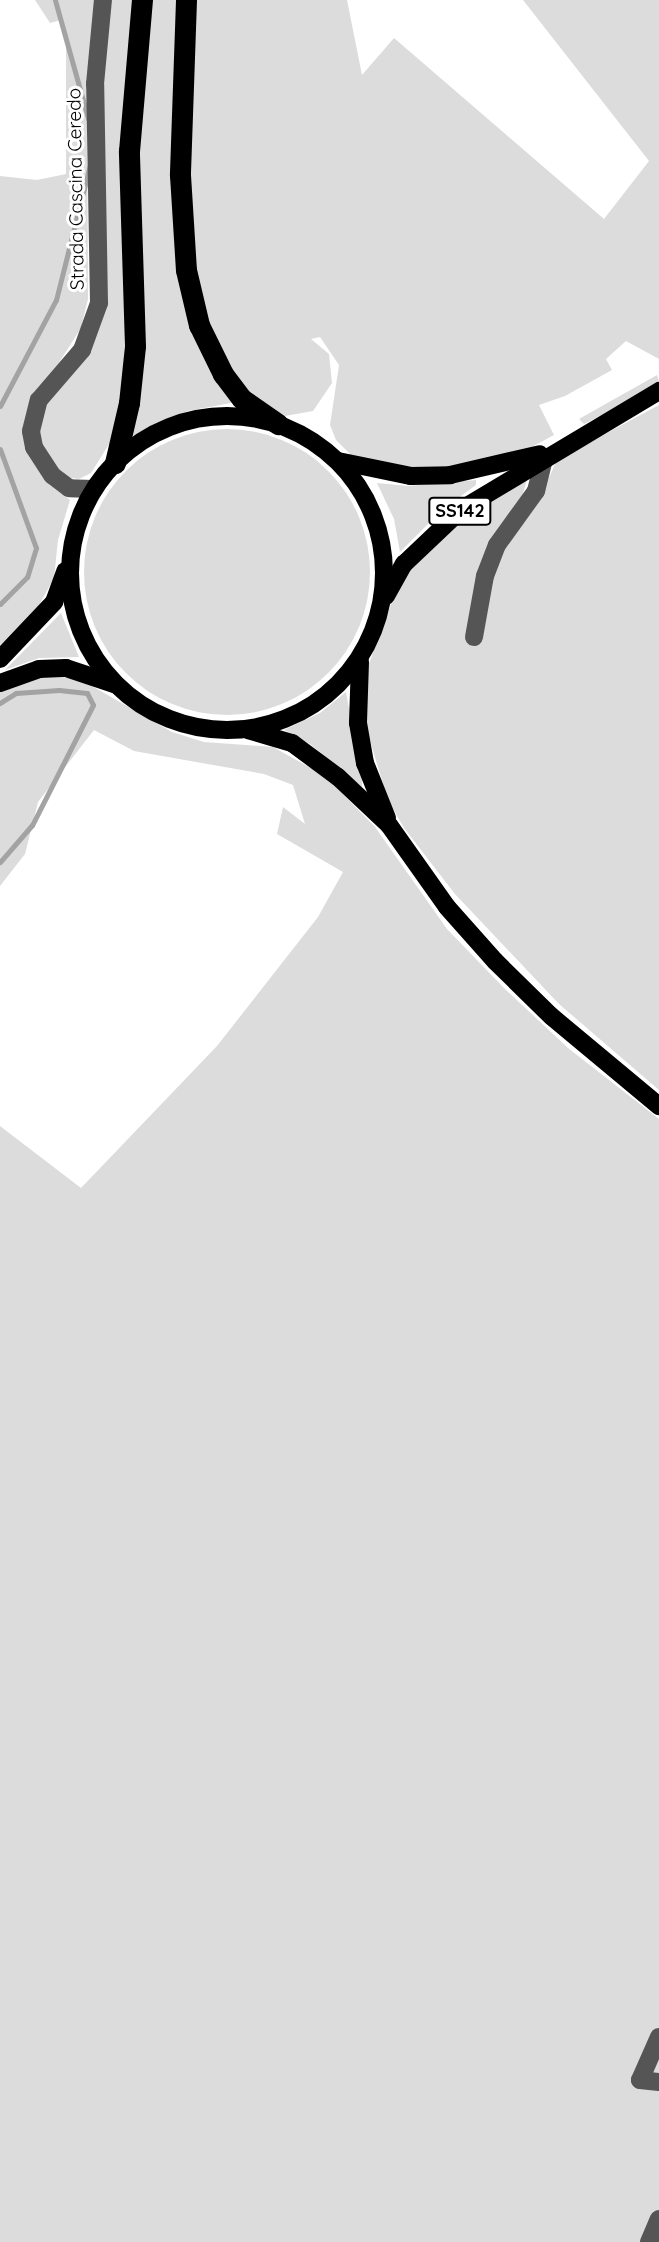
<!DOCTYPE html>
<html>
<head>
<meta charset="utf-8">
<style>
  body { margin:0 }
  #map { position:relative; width:659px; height:2242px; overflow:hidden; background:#fff; font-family:Quicksand,sans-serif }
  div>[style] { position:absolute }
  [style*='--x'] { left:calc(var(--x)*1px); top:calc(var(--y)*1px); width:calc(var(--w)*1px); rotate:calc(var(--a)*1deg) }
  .green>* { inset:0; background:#dcdcdc }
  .round { border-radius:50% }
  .stream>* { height:5px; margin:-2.5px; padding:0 2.5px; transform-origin:2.5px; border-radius:2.5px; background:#a3a3a3 }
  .minor>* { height:18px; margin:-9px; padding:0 9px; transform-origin:9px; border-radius:9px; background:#555 }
  .major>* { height:18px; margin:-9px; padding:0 9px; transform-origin:9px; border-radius:9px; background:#000 }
  .major>.ring { margin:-9px; padding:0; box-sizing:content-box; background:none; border:18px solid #000; border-radius:50% }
  .highway>* { height:21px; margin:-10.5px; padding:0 10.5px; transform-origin:10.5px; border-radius:10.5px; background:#000 }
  span { translate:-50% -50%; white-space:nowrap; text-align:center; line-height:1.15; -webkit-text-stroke:6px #fff; paint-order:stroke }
  .shield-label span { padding:2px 5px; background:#fff; border:2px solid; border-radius:5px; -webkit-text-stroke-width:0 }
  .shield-label { font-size:18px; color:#000; font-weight:700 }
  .street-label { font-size:19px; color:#000 }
</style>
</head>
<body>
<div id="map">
  <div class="green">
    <i style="clip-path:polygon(35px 0,95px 0,87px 95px,88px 299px,81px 328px,27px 413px,28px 452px,47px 480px,70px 500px,58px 540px,54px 578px,32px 618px,0 645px,0 176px,37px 180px,66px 174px,66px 36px,61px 20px,50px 23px)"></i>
    <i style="clip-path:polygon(108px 0,134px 0,124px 368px,120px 413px,111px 441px,91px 473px,79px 479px,64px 477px,42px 448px,38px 427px,41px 407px,102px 313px,100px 88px)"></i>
    <i style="clip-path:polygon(150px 0,181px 0,180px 264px,236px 402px,188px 411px,130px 438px,135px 178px)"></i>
    <i style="clip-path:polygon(193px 0,347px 0,362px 75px,394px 38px,604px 219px,649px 161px,523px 0,659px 0,659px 359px,626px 341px,606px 359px,612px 370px,565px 396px,539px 405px,554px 435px,526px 450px,485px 463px,405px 471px,353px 457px,336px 440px,330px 425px,339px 365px,320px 337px,311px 339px,329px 354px,332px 383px,313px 411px,285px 416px,250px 397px,212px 341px,189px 246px)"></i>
    <i style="clip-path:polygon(657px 375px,659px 381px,606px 413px,584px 424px,579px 419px)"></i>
    <i style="clip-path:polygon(659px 405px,659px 1090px,559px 1004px,455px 894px,404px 828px,388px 800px,364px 721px,367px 669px,400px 580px,440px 536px,505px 487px,528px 476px,522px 497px,541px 495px,557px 460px)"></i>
    <i class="round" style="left:84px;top:429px;width:286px;height:286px"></i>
    <i style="clip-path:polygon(476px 480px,476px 485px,442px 510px,400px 552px,394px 519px,377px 483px,408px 486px)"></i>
    <i style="clip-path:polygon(61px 613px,79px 657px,39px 658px,5px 670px)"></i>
    <i style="clip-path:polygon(36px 678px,78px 678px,172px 732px,204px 742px,273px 747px,325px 776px,375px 827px,447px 929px,504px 988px,568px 1048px,659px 1119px,659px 2242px,0 2242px,0 1126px,81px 1188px,217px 1046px,318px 917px,343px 872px,277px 834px,283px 807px,305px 824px,293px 785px,264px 774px,134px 751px,94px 730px,38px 802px,25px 854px,0 886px,0 691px)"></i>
    <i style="clip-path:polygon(346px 692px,362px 780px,362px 787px,310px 744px,284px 730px,320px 713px)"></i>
  </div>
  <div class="stream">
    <i style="--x:55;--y:0;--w:123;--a:74.4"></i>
    <i style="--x:0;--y:406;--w:120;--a:-62.2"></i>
    <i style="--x:56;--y:300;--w:139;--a:-75.9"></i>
    <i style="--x:0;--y:449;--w:105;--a:70"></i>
    <i style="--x:36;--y:548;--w:30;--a:107"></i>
    <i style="--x:27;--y:577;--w:38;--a:135"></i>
    <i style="--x:0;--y:703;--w:19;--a:-32"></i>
    <i style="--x:16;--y:693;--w:43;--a:-4"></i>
    <i style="--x:59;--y:690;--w:28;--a:6"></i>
    <i style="--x:87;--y:693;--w:13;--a:63"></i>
    <i style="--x:93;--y:705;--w:135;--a:116.9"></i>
    <i style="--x:32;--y:825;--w:49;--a:130.9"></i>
  </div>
  <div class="minor">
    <i style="--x:93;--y:489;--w:24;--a:-178"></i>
    <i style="--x:69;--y:488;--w:21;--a:-143"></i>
    <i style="--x:52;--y:475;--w:33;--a:-123"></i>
    <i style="--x:34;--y:447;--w:16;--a:-101"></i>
    <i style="--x:31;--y:431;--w:32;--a:-76"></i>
    <i style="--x:39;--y:400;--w:66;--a:-49.3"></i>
    <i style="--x:82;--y:350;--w:50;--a:-70.1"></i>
    <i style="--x:99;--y:303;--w:219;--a:-91"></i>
    <i style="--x:95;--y:84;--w:84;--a:-84.6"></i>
    <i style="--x:474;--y:637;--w:62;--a:-79.8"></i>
    <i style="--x:485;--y:576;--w:33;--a:-69"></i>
    <i style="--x:497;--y:545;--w:67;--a:-54.2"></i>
    <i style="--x:536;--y:491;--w:33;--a:-76"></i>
    <i style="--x:659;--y:2037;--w:47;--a:113.8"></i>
    <i style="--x:640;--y:2080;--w:19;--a:6"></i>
    <i style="--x:649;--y:2242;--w:25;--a:-67"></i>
  </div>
  <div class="major">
    <i class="ring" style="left:70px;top:416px;width:296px;height:296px"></i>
    <i style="--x:338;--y:461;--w:75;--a:11.6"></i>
    <i style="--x:411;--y:476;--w:39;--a:-1"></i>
    <i style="--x:450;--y:475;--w:92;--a:-13.1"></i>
    <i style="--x:386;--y:596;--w:37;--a:-61"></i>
    <i style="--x:404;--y:564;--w:80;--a:-43.5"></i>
    <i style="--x:462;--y:509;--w:230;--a:-30.9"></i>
    <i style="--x:0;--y:659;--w:79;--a:-46.5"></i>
    <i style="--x:54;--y:602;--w:33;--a:-70"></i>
    <i style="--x:360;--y:662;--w:61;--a:91.9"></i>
    <i style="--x:358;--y:723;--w:41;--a:80.1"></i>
    <i style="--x:365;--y:763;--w:59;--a:68.2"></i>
    <i style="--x:0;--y:683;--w:41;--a:-19.7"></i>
    <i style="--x:39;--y:669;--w:27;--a:-2"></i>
    <i style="--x:66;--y:668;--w:51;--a:18.4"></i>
    <i style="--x:248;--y:730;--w:46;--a:16.5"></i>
    <i style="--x:292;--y:743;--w:57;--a:36.5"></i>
    <i style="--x:338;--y:777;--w:70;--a:43.3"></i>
    <i style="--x:389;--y:825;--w:100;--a:54.7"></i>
    <i style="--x:447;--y:907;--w:72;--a:48.4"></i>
    <i style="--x:495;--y:961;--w:78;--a:44.5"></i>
    <i style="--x:551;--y:1016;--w:141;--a:39.8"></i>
  </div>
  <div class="highway">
    <i style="--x:186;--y:0;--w:175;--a:92"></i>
    <i style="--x:180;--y:175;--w:95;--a:86.4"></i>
    <i style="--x:186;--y:270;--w:57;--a:76.7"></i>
    <i style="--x:199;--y:325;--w:55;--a:63.9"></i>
    <i style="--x:223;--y:374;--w:31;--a:53"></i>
    <i style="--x:242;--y:399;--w:44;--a:34.8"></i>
    <i style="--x:115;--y:463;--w:62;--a:-76.9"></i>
    <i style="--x:129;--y:403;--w:57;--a:-84"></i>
    <i style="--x:135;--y:346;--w:195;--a:-91.8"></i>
    <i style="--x:129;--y:151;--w:152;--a:-85.1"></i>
  </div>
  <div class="shield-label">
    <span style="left:460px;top:511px">SS142</span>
  </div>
  <div class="street-label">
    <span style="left:76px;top:189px;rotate:-91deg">Strada Cascina Ceredo</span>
  </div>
</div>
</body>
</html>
